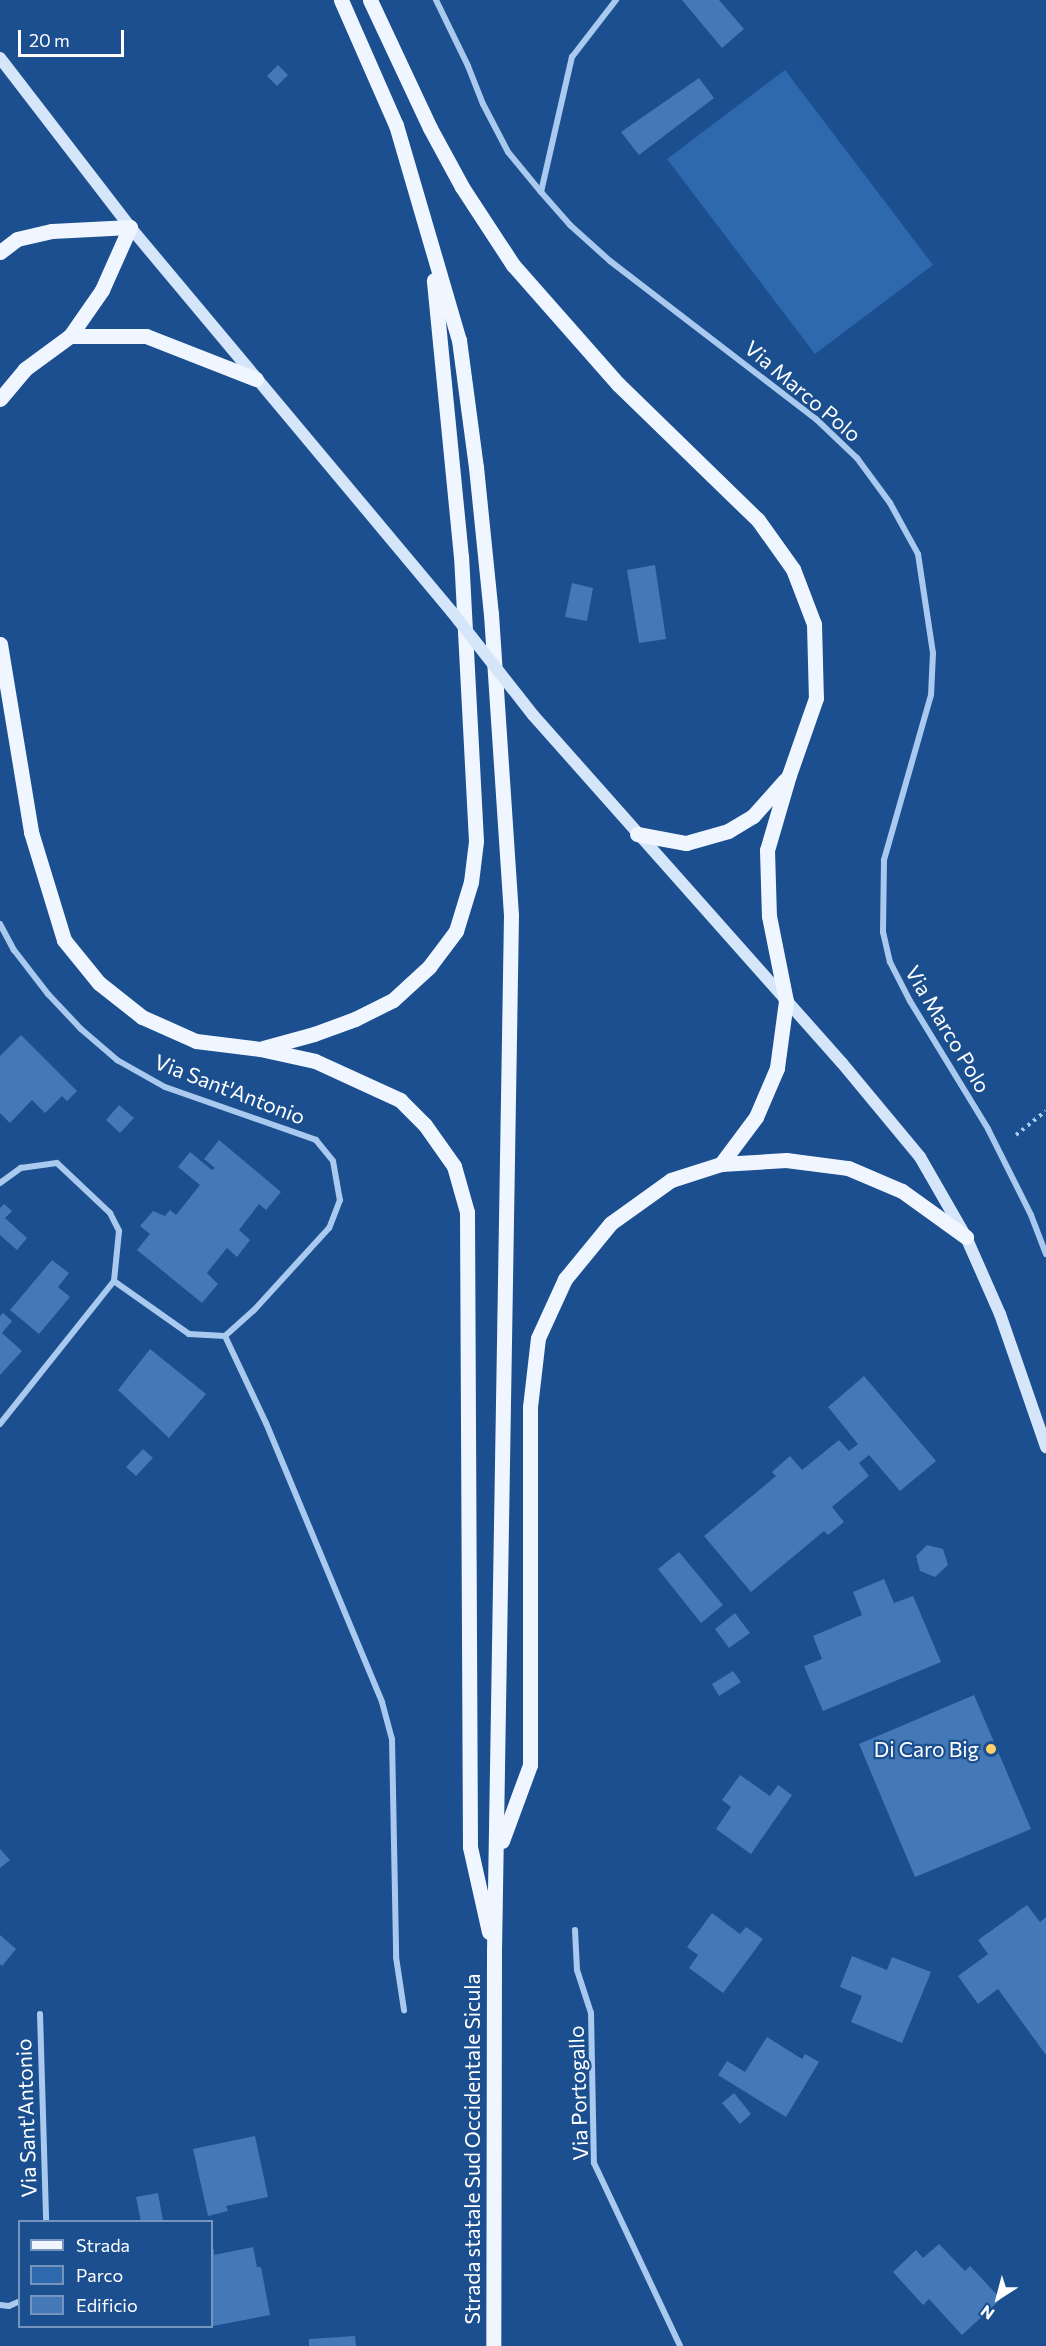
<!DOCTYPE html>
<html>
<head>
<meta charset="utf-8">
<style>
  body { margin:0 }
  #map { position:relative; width:1046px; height:2346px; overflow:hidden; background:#1b4f8f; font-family:Commissioner,sans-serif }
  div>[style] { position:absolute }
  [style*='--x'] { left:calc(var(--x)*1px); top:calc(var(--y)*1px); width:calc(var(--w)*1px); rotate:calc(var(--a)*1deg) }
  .green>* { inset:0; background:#2e69ad }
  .building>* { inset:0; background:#4478b7 }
  .path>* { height:4px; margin-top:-2px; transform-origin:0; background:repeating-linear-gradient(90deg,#a9c9ee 0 3px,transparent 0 7.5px) }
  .street>* { height:6px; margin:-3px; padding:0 3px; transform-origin:3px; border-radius:3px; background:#a9c9ee }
  .secondary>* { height:12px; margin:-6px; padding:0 6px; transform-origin:6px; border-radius:6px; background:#d6e6fa }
  .primary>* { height:15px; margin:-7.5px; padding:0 7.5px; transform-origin:7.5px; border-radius:7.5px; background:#f0f6ff }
  .secondary-bridge>* { height:12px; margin:-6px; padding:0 6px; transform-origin:6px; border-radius:6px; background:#d6e6fa }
  .dots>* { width:16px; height:16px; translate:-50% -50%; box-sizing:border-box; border:3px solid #1b4f8f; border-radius:50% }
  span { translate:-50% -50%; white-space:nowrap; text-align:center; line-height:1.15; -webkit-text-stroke:4.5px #1b4f8f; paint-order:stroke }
  .street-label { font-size:21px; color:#fff }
  .poi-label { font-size:21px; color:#fff }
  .right { translate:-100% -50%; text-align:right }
  .legend { position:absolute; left:18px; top:2220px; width:195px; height:108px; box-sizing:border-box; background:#1b4f8f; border:2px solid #7695bc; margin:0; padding:8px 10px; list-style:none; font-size:18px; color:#fff }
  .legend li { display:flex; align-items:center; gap:12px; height:30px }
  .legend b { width:30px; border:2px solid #7695bc }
  .north { position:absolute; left:968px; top:2268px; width:60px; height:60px; -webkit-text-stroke:4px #1b4f8f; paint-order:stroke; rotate:216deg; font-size:16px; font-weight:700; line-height:24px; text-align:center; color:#fff }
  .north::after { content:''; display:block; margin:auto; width:21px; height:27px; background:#fff; clip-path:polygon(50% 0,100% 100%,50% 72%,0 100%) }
  .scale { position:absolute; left:18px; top:30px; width:106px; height:27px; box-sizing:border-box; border:3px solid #fff; border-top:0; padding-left:8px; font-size:18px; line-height:21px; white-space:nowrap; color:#fff; -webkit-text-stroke:4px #1b4f8f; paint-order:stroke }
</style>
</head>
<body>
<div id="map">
  <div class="green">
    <i style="clip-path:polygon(785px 70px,933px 265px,815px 354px,667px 159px)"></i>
  </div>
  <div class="building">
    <i style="clip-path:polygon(682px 0,719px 0,744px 29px,722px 48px)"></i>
    <i style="clip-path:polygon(278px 65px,288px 75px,277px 86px,267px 76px)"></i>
    <i style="clip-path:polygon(699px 78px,714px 98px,639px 155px,621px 132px)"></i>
    <i style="clip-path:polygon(655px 565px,666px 639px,639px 643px,627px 570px)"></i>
    <i style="clip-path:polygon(572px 583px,593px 588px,587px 621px,565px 617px)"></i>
    <i style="clip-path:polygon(21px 1035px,77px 1091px,67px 1101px,62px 1096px,45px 1113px,32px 1100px,10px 1123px,0 1113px,0 1056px)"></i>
    <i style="clip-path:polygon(119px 1105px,134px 1118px,120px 1133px,106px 1120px)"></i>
    <i style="clip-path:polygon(219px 1140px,281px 1192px,266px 1210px,259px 1204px,239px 1230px,250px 1240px,237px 1257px,227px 1248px,207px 1273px,218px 1284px,202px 1303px,137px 1250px,150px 1234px,140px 1226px,153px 1211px,165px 1216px,170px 1210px,176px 1215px,200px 1185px,178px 1167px,190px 1152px,212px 1170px,215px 1168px,204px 1159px)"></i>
    <i style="clip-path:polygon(4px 1204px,12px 1211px,5px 1218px,27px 1238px,17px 1250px,0 1235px,0 1208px)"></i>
    <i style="clip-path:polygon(52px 1260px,69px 1273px,58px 1287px,70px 1297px,39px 1334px,10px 1310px)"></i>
    <i style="clip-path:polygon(3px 1313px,12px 1321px,2px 1333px,22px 1351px,0 1375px,0 1316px)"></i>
    <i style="clip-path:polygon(150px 1349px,206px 1394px,169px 1438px,118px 1390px)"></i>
    <i style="clip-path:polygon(864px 1376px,936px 1461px,900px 1491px,869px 1455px,859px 1463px,869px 1476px,832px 1507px,844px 1522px,828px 1535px,824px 1531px,751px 1592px,704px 1536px,776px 1476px,772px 1472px,790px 1456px,802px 1470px,839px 1440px,849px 1451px,858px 1444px,828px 1407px)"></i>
    <i style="clip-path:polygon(143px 1449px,153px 1458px,136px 1476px,126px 1467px)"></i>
    <i style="clip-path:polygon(927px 1545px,943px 1549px,948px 1565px,935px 1577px,920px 1571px,916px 1556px)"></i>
    <i style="clip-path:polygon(679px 1552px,723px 1605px,701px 1623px,658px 1569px)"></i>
    <i style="clip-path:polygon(884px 1579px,894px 1603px,913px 1596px,941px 1662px,823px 1711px,804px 1666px,822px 1659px,813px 1636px,862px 1615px,853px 1592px)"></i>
    <i style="clip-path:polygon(735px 1613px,750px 1633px,729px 1648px,715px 1629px)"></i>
    <i style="clip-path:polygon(733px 1671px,741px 1682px,719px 1696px,712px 1684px)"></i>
    <i style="clip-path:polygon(974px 1695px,1031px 1829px,915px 1877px,859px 1744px)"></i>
    <i style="clip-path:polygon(740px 1775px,770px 1796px,778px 1785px,792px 1795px,751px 1854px,716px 1829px,731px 1807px,722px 1800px)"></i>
    <i style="clip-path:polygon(0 1849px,10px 1860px,0 1868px)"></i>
    <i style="clip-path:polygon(1027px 1905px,1040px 1922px,1046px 1917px,1046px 2055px,998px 1989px,978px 2004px,958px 1976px,988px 1954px,978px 1940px)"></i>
    <i style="clip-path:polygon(712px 1913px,740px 1934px,746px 1927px,763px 1939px,723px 1993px,689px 1968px,698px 1955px,687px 1947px)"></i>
    <i style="clip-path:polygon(0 1935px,16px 1949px,2px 1966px,0 1964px)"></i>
    <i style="clip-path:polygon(852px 1956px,887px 1970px,892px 1957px,931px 1972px,902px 2043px,851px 2022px,862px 1996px,840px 1987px)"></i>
    <i style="clip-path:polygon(767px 2037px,802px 2059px,805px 2054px,819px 2062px,786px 2117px,718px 2075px,727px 2061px,745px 2072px)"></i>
    <i style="clip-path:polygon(734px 2093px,751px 2114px,740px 2124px,722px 2103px)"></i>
    <i style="clip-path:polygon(255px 2136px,268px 2197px,226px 2206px,228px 2211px,208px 2216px,193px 2149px)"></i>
    <i style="clip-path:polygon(158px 2193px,163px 2221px,141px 2222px,136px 2197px)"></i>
    <i style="clip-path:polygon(939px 2244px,965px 2271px,970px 2266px,1001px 2299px,962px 2335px,929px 2299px,923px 2305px,893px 2272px,916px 2250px,923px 2258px)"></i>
    <i style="clip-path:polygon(253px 2247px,257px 2267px,261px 2267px,270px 2315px,213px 2326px,212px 2250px,214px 2249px,214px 2255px)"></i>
    <i style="clip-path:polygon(355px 2336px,356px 2346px,309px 2346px,309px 2339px)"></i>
  </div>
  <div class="path">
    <i style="--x:1016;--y:1135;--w:38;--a:-39"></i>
  </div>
  <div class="street">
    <i style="--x:436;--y:0;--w:73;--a:64.1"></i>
    <i style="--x:468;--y:66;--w:41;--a:68.5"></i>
    <i style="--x:483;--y:104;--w:54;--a:62.5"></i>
    <i style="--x:508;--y:152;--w:52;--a:50.5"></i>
    <i style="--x:541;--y:192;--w:44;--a:48.7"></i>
    <i style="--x:570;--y:225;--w:54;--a:42"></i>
    <i style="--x:610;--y:261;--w:260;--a:37.5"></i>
    <i style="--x:816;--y:419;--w:57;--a:43.6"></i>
    <i style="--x:857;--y:458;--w:56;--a:53.7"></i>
    <i style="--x:890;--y:503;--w:58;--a:61.2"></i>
    <i style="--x:918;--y:554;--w:100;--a:81.4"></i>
    <i style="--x:933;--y:653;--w:42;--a:92.7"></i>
    <i style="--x:931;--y:695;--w:172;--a:105.9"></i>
    <i style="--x:884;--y:860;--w:72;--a:90.8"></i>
    <i style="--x:883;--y:932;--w:31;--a:77"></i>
    <i style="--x:890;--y:962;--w:44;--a:62.9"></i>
    <i style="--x:910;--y:1001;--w:150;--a:58.6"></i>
    <i style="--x:988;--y:1129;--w:96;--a:63.4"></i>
    <i style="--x:1031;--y:1215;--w:42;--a:69"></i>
    <i style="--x:541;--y:192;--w:139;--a:-77.1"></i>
    <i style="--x:572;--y:57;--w:72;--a:-52.3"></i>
    <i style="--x:0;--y:924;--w:30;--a:62"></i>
    <i style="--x:14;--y:950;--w:56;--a:52.3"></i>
    <i style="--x:48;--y:994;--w:48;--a:46.7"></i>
    <i style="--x:81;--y:1029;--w:48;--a:40.7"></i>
    <i style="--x:117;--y:1060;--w:55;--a:29.4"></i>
    <i style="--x:165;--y:1087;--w:160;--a:19.3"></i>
    <i style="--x:316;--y:1140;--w:27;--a:51"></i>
    <i style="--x:333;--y:1161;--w:40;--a:80"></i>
    <i style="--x:340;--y:1200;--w:30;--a:111"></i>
    <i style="--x:329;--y:1228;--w:111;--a:132.4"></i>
    <i style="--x:254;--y:1310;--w:39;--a:138"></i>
    <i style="--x:225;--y:1336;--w:36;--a:-177"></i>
    <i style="--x:189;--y:1334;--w:92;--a:-144.8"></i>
    <i style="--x:114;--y:1281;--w:183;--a:128.6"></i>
    <i style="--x:0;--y:1183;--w:26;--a:-36"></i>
    <i style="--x:21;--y:1168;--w:36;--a:-8"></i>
    <i style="--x:57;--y:1163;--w:73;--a:43.3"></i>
    <i style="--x:110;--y:1213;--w:20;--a:63"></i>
    <i style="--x:119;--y:1231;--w:50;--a:95.7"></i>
    <i style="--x:225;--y:1336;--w:96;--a:64.8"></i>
    <i style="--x:266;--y:1423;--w:302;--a:67.4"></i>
    <i style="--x:382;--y:1702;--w:38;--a:75"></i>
    <i style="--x:392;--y:1739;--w:218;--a:88.9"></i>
    <i style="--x:396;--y:1957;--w:54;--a:81.4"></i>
    <i style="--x:575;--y:1930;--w:40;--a:87.1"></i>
    <i style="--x:577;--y:1970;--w:45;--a:72"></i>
    <i style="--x:591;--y:2013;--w:150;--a:88.9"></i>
    <i style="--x:594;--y:2163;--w:202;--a:64.8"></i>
    <i style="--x:40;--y:2014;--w:208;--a:88.3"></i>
    <i style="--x:0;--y:2305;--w:9;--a:6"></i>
    <i style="--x:9;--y:2306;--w:12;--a:-24"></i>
  </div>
  <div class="secondary">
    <i style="--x:0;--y:58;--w:213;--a:52.4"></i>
    <i style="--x:130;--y:227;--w:502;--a:50.09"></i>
    <i style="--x:533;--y:715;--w:465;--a:48.4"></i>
    <i style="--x:842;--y:1063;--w:122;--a:50.3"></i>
    <i style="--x:920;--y:1157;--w:92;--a:60.1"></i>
    <i style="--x:966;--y:1237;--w:84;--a:66.2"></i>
    <i style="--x:1000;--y:1314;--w:141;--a:70.9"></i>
  </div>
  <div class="primary">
    <i style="--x:341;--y:0;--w:137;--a:66.3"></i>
    <i style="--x:396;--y:125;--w:224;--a:73.7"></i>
    <i style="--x:459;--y:340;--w:128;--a:82.4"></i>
    <i style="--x:476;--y:467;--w:148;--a:84.2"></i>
    <i style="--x:491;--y:614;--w:302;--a:86.2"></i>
    <i style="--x:511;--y:915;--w:1037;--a:90.94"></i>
    <i style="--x:494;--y:1952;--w:394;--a:90.1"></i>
    <i style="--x:370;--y:0;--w:141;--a:64.9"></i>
    <i style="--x:430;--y:128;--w:67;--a:61.5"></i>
    <i style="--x:462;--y:187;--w:93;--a:56.8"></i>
    <i style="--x:513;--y:265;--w:159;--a:48.6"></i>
    <i style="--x:618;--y:384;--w:195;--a:44.2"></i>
    <i style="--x:758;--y:520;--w:60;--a:54.5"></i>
    <i style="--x:793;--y:569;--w:59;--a:69.1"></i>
    <i style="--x:814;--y:624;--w:74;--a:88.5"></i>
    <i style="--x:816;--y:698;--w:82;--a:109.3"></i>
    <i style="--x:789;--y:775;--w:78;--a:106.3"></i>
    <i style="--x:767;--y:850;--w:66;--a:88.3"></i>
    <i style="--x:769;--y:916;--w:87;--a:78.7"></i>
    <i style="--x:786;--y:1001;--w:68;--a:97.7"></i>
    <i style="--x:777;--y:1068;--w:53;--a:113.2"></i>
    <i style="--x:756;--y:1117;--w:59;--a:126.7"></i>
    <i style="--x:0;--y:252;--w:21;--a:-37"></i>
    <i style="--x:17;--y:239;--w:36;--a:-13"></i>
    <i style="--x:52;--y:231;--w:78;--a:-2.9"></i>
    <i style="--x:130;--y:227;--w:69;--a:114"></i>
    <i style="--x:102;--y:290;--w:56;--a:124.8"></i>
    <i style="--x:0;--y:399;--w:39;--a:-50"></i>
    <i style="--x:25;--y:369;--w:56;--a:-36.3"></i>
    <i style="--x:70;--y:336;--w:76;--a:0"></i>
    <i style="--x:146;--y:336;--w:118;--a:21.4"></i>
    <i style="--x:0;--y:644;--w:191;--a:80.6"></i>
    <i style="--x:31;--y:832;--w:113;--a:73"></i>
    <i style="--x:64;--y:940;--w:55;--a:50.9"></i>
    <i style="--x:99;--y:983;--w:55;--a:38.3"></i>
    <i style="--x:142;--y:1017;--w:59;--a:24"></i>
    <i style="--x:196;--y:1041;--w:64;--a:7.1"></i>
    <i style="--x:260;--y:1049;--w:56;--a:12.3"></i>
    <i style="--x:315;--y:1061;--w:94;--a:24.6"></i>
    <i style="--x:400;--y:1100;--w:35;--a:45"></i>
    <i style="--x:425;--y:1125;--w:50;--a:54.7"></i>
    <i style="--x:454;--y:1166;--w:48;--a:74.2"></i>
    <i style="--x:467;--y:1212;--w:635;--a:89.73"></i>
    <i style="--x:470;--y:1847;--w:87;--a:77.4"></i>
    <i style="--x:637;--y:834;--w:50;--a:10.4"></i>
    <i style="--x:686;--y:843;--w:44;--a:-15.9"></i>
    <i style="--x:728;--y:831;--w:29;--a:-31"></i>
    <i style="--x:753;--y:816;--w:48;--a:-48.4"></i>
    <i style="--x:263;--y:1048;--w:53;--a:-15.4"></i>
    <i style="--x:314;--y:1034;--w:44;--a:-20.1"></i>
    <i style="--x:355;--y:1019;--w:42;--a:-26.6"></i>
    <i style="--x:393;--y:1000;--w:49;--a:-42.5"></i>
    <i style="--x:429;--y:967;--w:45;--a:-53.1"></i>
    <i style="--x:456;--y:931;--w:51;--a:-73"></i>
    <i style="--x:471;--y:882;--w:41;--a:-83"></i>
    <i style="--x:476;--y:841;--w:284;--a:-93"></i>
    <i style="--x:461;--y:557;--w:278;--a:-95.6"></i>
    <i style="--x:502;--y:1841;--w:81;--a:-69.8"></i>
    <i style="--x:530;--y:1765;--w:358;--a:-90"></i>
    <i style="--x:530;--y:1407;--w:69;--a:-83.4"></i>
    <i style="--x:538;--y:1338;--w:65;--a:-65.4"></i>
    <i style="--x:565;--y:1279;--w:72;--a:-50.6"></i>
    <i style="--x:611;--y:1223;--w:74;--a:-35.6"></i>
    <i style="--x:671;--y:1180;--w:52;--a:-17.7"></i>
    <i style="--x:721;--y:1164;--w:65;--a:-3.5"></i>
    <i style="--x:786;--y:1160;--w:63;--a:7.4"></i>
    <i style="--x:848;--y:1168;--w:59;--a:23.1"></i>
    <i style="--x:902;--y:1191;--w:79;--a:35.7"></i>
  </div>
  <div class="secondary-bridge">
    <i style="--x:452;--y:612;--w:131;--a:51.8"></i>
  </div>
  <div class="dots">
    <i style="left:991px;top:1749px;background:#ffd166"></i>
  </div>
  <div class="street-label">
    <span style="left:803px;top:391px;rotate:40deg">Via Marco Polo</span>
    <span style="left:948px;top:1029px;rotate:59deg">Via Marco Polo</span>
    <span style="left:230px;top:1089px;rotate:21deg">Via Sant'Antonio</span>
    <span style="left:578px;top:2093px;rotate:-92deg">Via Portogallo</span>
    <span style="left:26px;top:2118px;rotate:-92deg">Via Sant'Antonio</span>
    <span style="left:472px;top:2149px;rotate:-90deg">Strada statale Sud Occidentale Sicula</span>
  </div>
  <div class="poi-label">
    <span class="right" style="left:979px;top:1749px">Di Caro Big</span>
  </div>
  <ul class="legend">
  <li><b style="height:8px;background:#f0f6ff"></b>Strada</li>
  <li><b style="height:16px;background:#2e69ad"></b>Parco</li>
  <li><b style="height:16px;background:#4478b7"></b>Edificio</li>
  </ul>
  <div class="north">N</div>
  <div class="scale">20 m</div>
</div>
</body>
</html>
